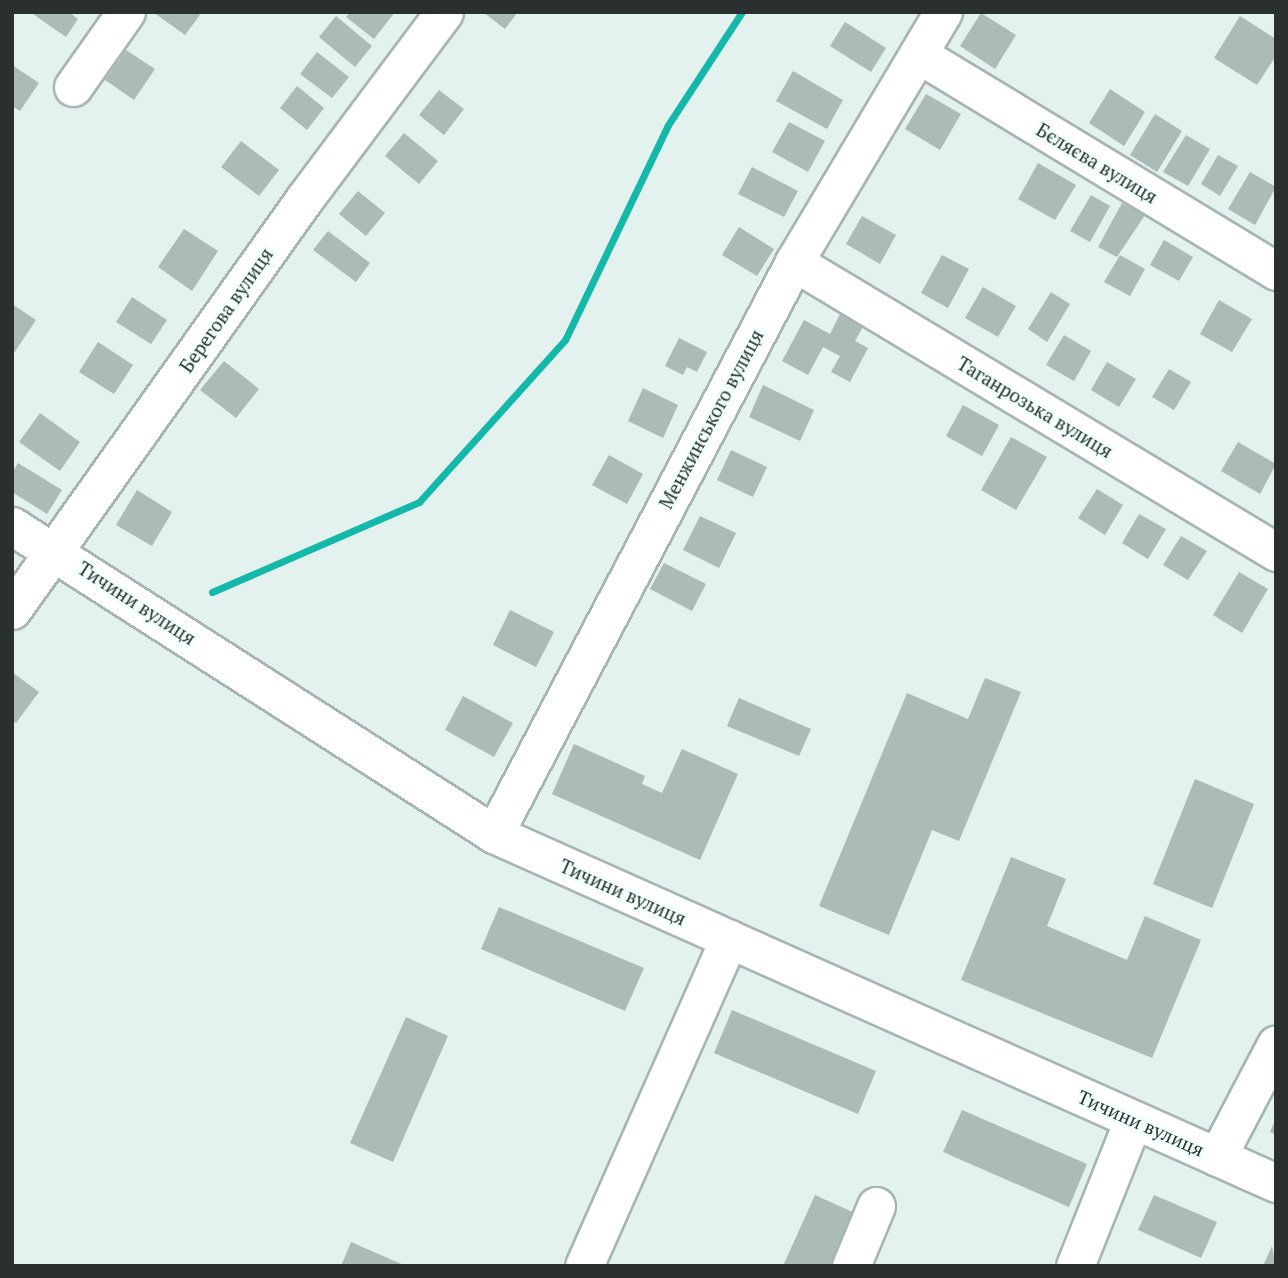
<!DOCTYPE html>
<html>
<head>
<meta charset="utf-8">
<style>
  body { margin:0 }
  #map { position:relative; width:1288px; height:1278px; overflow:hidden; background:#e3f1ef; font-family:"PT Serif",serif }
  div>[style] { position:absolute }
  [style*='--x'] { left:calc(var(--x)*1px); top:calc(var(--y)*1px); width:calc(var(--w)*1px); rotate:calc(var(--a)*1deg) }
  .stream>* { height:7px; margin:-3.5px; padding:0 3.5px; transform-origin:3.5px; border-radius:3.5px; background:#14b8a8 }
  .building>* { inset:0; background:#acbab8 }
  .roads { filter:drop-shadow(2px 0 #a7b5b2) drop-shadow(-2px 0 #a7b5b2) drop-shadow(0 2px #a7b5b2) drop-shadow(0 -2px #a7b5b2) }
  .minor>* { height:37px; margin:-18.5px; padding:0 18.5px; transform-origin:18.5px; border-radius:18.5px; background:#fff }
  span { translate:-50% -50%; white-space:nowrap; text-align:center; line-height:1.15; -webkit-text-stroke:6px #f0fffc; paint-order:stroke }
  .street-label { font-size:19px; color:#2a302f }
  .frame { position:absolute; inset:0; border:14px solid #2a302f; pointer-events:none }
</style>
</head>
<body>
<div id="map">
  <div class="stream">
    <i style="--x:212;--y:592;--w:226;--a:-23.5"></i>
    <i style="--x:419;--y:502;--w:218;--a:-48"></i>
    <i style="--x:565;--y:340;--w:238;--a:-64.4"></i>
    <i style="--x:668;--y:125;--w:135;--a:-56.8"></i>
  </div>
  <div class="building">
    <i style="clip-path:polygon(30px 12px,69px 12px,78px 19px,66px 37px)"></i>
    <i style="clip-path:polygon(153px 12px,196px 12px,200px 15px,185px 35px)"></i>
    <i style="clip-path:polygon(350px 12px,395px 12px,374px 39px,346px 17px)"></i>
    <i style="clip-path:polygon(483px 12px,515px 12px,517px 13px,505px 29px)"></i>
    <i style="clip-path:polygon(981px 13px,1016px 35px,995px 69px,960px 46px)"></i>
    <i style="clip-path:polygon(336px 16px,372px 46px,355px 67px,319px 37px)"></i>
    <i style="clip-path:polygon(1240px 16px,1276px 39px,1276px 56px,1257px 85px,1214px 58px)"></i>
    <i style="clip-path:polygon(845px 22px,886px 48px,871px 72px,830px 46px)"></i>
    <i style="clip-path:polygon(126px 50px,155px 69px,134px 100px,105px 80px)"></i>
    <i style="clip-path:polygon(317px 52px,349px 77px,332px 98px,300px 74px)"></i>
    <i style="clip-path:polygon(12px 65px,39px 83px,20px 111px,12px 106px)"></i>
    <i style="clip-path:polygon(793px 71px,843px 100px,827px 129px,776px 101px)"></i>
    <i style="clip-path:polygon(297px 86px,324px 108px,307px 130px,280px 108px)"></i>
    <i style="clip-path:polygon(1110px 89px,1145px 112px,1124px 146px,1089px 123px)"></i>
    <i style="clip-path:polygon(439px 90px,464px 109px,444px 135px,419px 115px)"></i>
    <i style="clip-path:polygon(926px 94px,961px 114px,940px 150px,905px 129px)"></i>
    <i style="clip-path:polygon(1155px 114px,1182px 131px,1157px 172px,1130px 155px)"></i>
    <i style="clip-path:polygon(789px 122px,825px 141px,808px 172px,772px 152px)"></i>
    <i style="clip-path:polygon(404px 133px,438px 161px,419px 184px,385px 156px)"></i>
    <i style="clip-path:polygon(1186px 135px,1210px 149px,1188px 186px,1163px 172px)"></i>
    <i style="clip-path:polygon(241px 141px,279px 170px,259px 196px,221px 167px)"></i>
    <i style="clip-path:polygon(1218px 155px,1238px 166px,1220px 196px,1201px 184px)"></i>
    <i style="clip-path:polygon(1038px 163px,1076px 185px,1055px 220px,1018px 199px)"></i>
    <i style="clip-path:polygon(752px 167px,798px 191px,784px 217px,738px 194px)"></i>
    <i style="clip-path:polygon(1250px 172px,1276px 187px,1255px 225px,1228px 209px)"></i>
    <i style="clip-path:polygon(358px 191px,385px 213px,366px 236px,339px 214px)"></i>
    <i style="clip-path:polygon(1091px 195px,1110px 206px,1090px 242px,1070px 231px)"></i>
    <i style="clip-path:polygon(1122px 203px,1145px 215px,1117px 257px,1098px 247px)"></i>
    <i style="clip-path:polygon(862px 216px,896px 235px,880px 264px,846px 244px)"></i>
    <i style="clip-path:polygon(739px 227px,774px 249px,757px 276px,722px 255px)"></i>
    <i style="clip-path:polygon(184px 229px,218px 251px,192px 291px,158px 267px)"></i>
    <i style="clip-path:polygon(328px 231px,370px 263px,356px 282px,313px 250px)"></i>
    <i style="clip-path:polygon(1164px 240px,1193px 257px,1179px 281px,1150px 265px)"></i>
    <i style="clip-path:polygon(942px 255px,969px 269px,948px 308px,921px 293px)"></i>
    <i style="clip-path:polygon(1120px 255px,1145px 269px,1130px 296px,1104px 282px)"></i>
    <i style="clip-path:polygon(983px 287px,1016px 306px,998px 337px,965px 318px)"></i>
    <i style="clip-path:polygon(1051px 292px,1070px 304px,1047px 342px,1028px 329px)"></i>
    <i style="clip-path:polygon(132px 297px,167px 320px,151px 344px,116px 322px)"></i>
    <i style="clip-path:polygon(1219px 300px,1252px 319px,1232px 352px,1200px 334px)"></i>
    <i style="clip-path:polygon(12px 304px,36px 320px,12px 356px)"></i>
    <i style="clip-path:polygon(841px 312px,864px 325px,855px 341px,868px 348px,850px 382px,831px 372px,840px 356px,823px 347px,808px 375px,782px 361px,804px 320px,830px 334px)"></i>
    <i style="clip-path:polygon(1064px 335px,1091px 351px,1074px 381px,1046px 365px)"></i>
    <i style="clip-path:polygon(679px 338px,707px 352px,697px 372px,687px 367px,683px 375px,665px 366px)"></i>
    <i style="clip-path:polygon(98px 342px,133px 365px,114px 394px,79px 372px)"></i>
    <i style="clip-path:polygon(224px 361px,259px 389px,236px 418px,200px 390px)"></i>
    <i style="clip-path:polygon(1107px 362px,1136px 379px,1119px 407px,1091px 390px)"></i>
    <i style="clip-path:polygon(1169px 369px,1191px 382px,1174px 410px,1152px 397px)"></i>
    <i style="clip-path:polygon(763px 385px,814px 410px,800px 441px,749px 417px)"></i>
    <i style="clip-path:polygon(643px 388px,678px 405px,663px 438px,628px 421px)"></i>
    <i style="clip-path:polygon(963px 405px,999px 425px,982px 456px,946px 436px)"></i>
    <i style="clip-path:polygon(40px 413px,80px 442px,60px 471px,19px 442px)"></i>
    <i style="clip-path:polygon(1011px 437px,1047px 457px,1016px 510px,981px 490px)"></i>
    <i style="clip-path:polygon(1238px 442px,1276px 464px,1260px 494px,1221px 471px)"></i>
    <i style="clip-path:polygon(731px 450px,767px 467px,753px 497px,717px 480px)"></i>
    <i style="clip-path:polygon(609px 455px,643px 474px,627px 504px,592px 485px)"></i>
    <i style="clip-path:polygon(18px 463px,62px 490px,47px 514px,12px 492px,12px 473px)"></i>
    <i style="clip-path:polygon(1097px 489px,1123px 505px,1105px 535px,1078px 518px)"></i>
    <i style="clip-path:polygon(137px 490px,172px 512px,152px 546px,116px 525px)"></i>
    <i style="clip-path:polygon(1139px 514px,1166px 529px,1148px 559px,1122px 543px)"></i>
    <i style="clip-path:polygon(700px 516px,736px 533px,719px 568px,683px 550px)"></i>
    <i style="clip-path:polygon(1181px 536px,1207px 551px,1188px 580px,1163px 565px)"></i>
    <i style="clip-path:polygon(664px 563px,706px 584px,692px 611px,650px 589px)"></i>
    <i style="clip-path:polygon(1239px 572px,1268px 589px,1242px 633px,1213px 615px)"></i>
    <i style="clip-path:polygon(510px 610px,554px 632px,536px 667px,493px 645px)"></i>
    <i style="clip-path:polygon(12px 672px,39px 692px,16px 723px,12px 720px)"></i>
    <i style="clip-path:polygon(985px 678px,1021px 692px,959px 841px,932px 830px,889px 935px,819px 906px,907px 693px,968px 719px)"></i>
    <i style="clip-path:polygon(463px 696px,513px 723px,494px 757px,445px 730px)"></i>
    <i style="clip-path:polygon(739px 698px,811px 729px,799px 756px,727px 726px)"></i>
    <i style="clip-path:polygon(574px 744px,645px 776px,642px 784px,662px 793px,682px 749px,738px 774px,700px 860px,552px 794px)"></i>
    <i style="clip-path:polygon(1195px 779px,1254px 804px,1212px 908px,1153px 884px)"></i>
    <i style="clip-path:polygon(1011px 857px,1066px 879px,1047px 926px,1127px 960px,1145px 916px,1201px 940px,1152px 1058px,961px 980px)"></i>
    <i style="clip-path:polygon(499px 907px,644px 968px,625px 1011px,481px 949px)"></i>
    <i style="clip-path:polygon(732px 1010px,876px 1071px,858px 1114px,714px 1053px)"></i>
    <i style="clip-path:polygon(406px 1017px,448px 1036px,393px 1162px,350px 1143px)"></i>
    <i style="clip-path:polygon(962px 1110px,1087px 1164px,1069px 1207px,943px 1152px)"></i>
    <i style="clip-path:polygon(1276px 1118px,1276px 1135px,1270px 1132px)"></i>
    <i style="clip-path:polygon(815px 1195px,857px 1214px,834px 1266px,783px 1266px)"></i>
    <i style="clip-path:polygon(1154px 1195px,1217px 1222px,1201px 1258px,1138px 1230px)"></i>
    <i style="clip-path:polygon(351px 1242px,406px 1266px,341px 1266px)"></i>
    <i style="clip-path:polygon(1272px 1246px,1276px 1266px,1263px 1266px)"></i>
  </div>
  <div class="roads">
    <div class="minor">
      <i style="--x:918;--y:54;--w:419;--a:31.2"></i>
      <i style="--x:73;--y:87;--w:92;--a:-54.8"></i>
      <i style="--x:794;--y:262;--w:563;--a:31.03"></i>
      <i style="--x:12;--y:526;--w:572;--a:32.58"></i>
      <i style="--x:494;--y:834;--w:856;--a:24.05"></i>
      <i style="--x:12;--y:610;--w:506;--a:-54.58"></i>
      <i style="--x:305;--y:198;--w:232;--a:-53.2"></i>
      <i style="--x:494;--y:834;--w:646;--a:-62.32"></i>
      <i style="--x:794;--y:262;--w:291;--a:-59.2"></i>
      <i style="--x:1217;--y:1157;--w:127;--a:-62.4"></i>
      <i style="--x:584;--y:1266;--w:358;--a:-66.1"></i>
      <i style="--x:851;--y:1266;--w:65;--a:-67.4"></i>
      <i style="--x:1075;--y:1266;--w:157;--a:-68.3"></i>
    </div>
  </div>
  <div class="street-label">
    <span style="left:1097px;top:163px;rotate:31deg">Бєляєва вулиця</span>
    <span style="left:226px;top:310px;rotate:-55deg">Берегова вулиця</span>
    <span style="left:1035px;top:407px;rotate:31deg">Таганрозька вулиця</span>
    <span style="left:711px;top:419px;rotate:-62deg">Менжинського вулиця</span>
    <span style="left:137px;top:603px;rotate:33deg">Тичини вулиця</span>
    <span style="left:623px;top:892px;rotate:24deg">Тичини вулиця</span>
    <span style="left:1141px;top:1123px;rotate:24deg">Тичини вулиця</span>
  </div>
  <div class="frame"></div>
</div>
</body>
</html>
